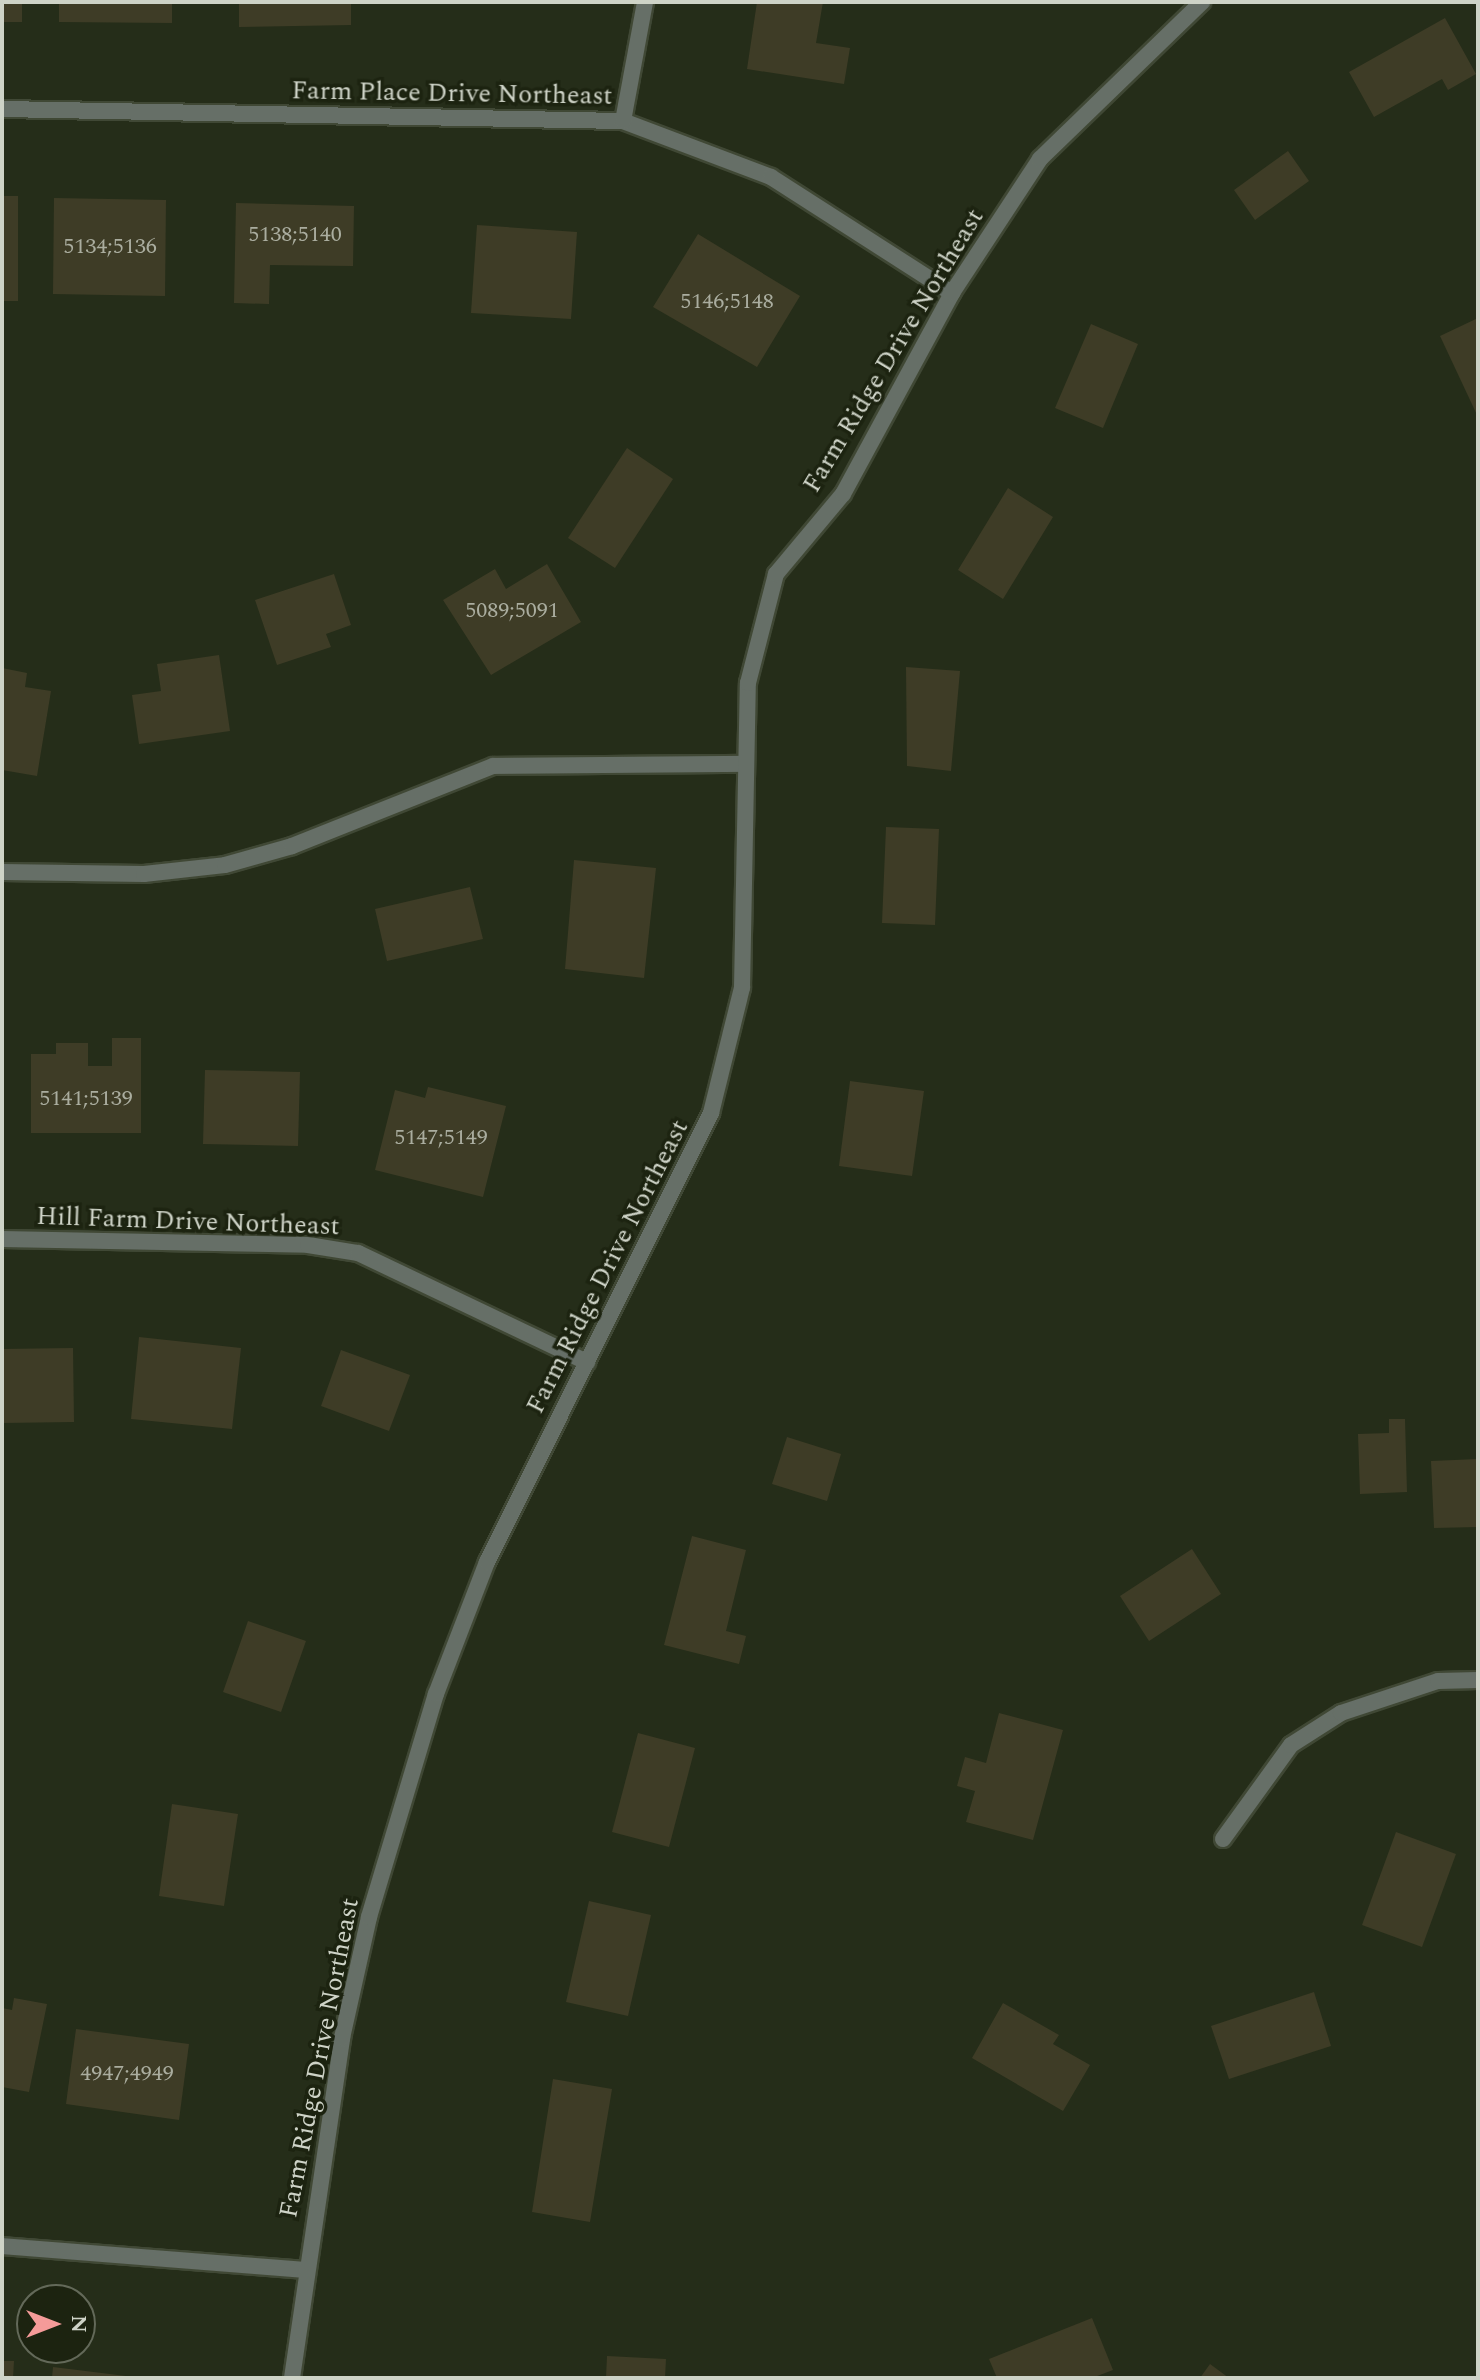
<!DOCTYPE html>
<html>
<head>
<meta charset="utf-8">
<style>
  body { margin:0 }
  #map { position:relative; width:1480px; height:2380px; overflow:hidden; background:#252d19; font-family:Spectral,serif }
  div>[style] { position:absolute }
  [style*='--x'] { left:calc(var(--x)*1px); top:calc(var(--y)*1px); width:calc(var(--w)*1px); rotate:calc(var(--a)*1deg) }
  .building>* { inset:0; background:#3e3c26 }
  .roads { filter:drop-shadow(2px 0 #404835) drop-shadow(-2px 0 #404835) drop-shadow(0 2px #404835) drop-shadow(0 -2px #404835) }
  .street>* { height:16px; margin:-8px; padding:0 8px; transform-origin:8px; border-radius:8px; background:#666f67 }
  span { translate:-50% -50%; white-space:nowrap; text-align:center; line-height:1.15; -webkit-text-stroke:7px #1c2310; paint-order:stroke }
  .number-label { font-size:22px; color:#aaad9f }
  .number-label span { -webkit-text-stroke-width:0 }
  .street-label { font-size:26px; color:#ced3c7 }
  .frame { position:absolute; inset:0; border:4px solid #ced3c7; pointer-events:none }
  .north { position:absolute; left:16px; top:2284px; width:80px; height:80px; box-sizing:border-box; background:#1c2310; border:2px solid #636959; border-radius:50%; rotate:90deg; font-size:22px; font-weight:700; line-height:32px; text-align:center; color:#ced3c7 }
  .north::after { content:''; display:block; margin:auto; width:28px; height:36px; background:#f59b99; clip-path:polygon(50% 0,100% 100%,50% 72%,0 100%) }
</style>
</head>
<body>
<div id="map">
  <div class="building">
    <i style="clip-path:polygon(2px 2px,22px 2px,22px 22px,2px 22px)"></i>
    <i style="clip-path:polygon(59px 2px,172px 2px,172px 23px,59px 22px)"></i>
    <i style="clip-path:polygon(239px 2px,351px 2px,351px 25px,239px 27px)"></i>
    <i style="clip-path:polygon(757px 2px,823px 2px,816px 43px,850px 48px,844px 84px,747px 69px)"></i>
    <i style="clip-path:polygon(1445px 18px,1476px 74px,1448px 90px,1442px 79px,1374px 117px,1349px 72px)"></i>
    <i style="clip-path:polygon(1288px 151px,1309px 181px,1255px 220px,1234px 190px)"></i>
    <i style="clip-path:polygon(2px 196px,18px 196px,18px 301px,2px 301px)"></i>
    <i style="clip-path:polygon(54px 198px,166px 200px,165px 296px,53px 294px)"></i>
    <i style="clip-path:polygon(236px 203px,354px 206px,353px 266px,270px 265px,269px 304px,234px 303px)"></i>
    <i style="clip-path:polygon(477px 225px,577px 232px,571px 319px,471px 313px)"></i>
    <i style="clip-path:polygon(698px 234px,800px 296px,757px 367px,653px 307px)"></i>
    <i style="clip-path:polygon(1478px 318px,1478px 417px,1440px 336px)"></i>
    <i style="clip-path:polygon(1091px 324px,1138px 344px,1103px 428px,1055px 408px)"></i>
    <i style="clip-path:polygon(627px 448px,673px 479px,615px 568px,568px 538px)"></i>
    <i style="clip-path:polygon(1008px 488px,1053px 517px,1003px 599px,958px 570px)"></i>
    <i style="clip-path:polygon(547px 564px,581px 622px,491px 675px,443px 600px,495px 569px,506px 589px)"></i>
    <i style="clip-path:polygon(334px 574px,351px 625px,326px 634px,331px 647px,277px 665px,255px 600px)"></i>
    <i style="clip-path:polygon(219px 655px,230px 731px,139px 744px,132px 695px,161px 691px,157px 664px)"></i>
    <i style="clip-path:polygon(906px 667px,960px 671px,951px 771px,907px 766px)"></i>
    <i style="clip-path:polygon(2px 668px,27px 673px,25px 687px,51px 691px,37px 776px,2px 770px)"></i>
    <i style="clip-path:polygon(886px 827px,939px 829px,935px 925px,882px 923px)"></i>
    <i style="clip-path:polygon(574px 860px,656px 868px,644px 978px,565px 969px)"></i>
    <i style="clip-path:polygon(470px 887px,483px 939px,387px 961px,375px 909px)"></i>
    <i style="clip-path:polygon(112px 1038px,141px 1038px,141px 1133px,31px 1133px,31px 1054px,56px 1054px,56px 1043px,88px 1043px,88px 1066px,112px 1066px)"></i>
    <i style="clip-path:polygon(205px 1070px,300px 1072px,298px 1146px,203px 1144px)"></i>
    <i style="clip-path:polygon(850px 1081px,924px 1091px,912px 1176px,839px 1166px)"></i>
    <i style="clip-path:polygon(428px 1087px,506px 1106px,483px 1197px,375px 1170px,395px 1090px,425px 1098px)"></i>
    <i style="clip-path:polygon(139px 1337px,241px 1348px,232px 1429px,131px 1419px)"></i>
    <i style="clip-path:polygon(73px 1348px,74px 1422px,2px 1423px,2px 1349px)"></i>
    <i style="clip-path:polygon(341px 1350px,410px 1375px,389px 1431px,321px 1406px)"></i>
    <i style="clip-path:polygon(1389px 1419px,1405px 1419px,1407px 1492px,1360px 1494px,1358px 1434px,1389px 1433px)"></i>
    <i style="clip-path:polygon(787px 1437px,841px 1454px,827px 1501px,772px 1484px)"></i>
    <i style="clip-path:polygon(1478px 1459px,1478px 1527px,1434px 1528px,1431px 1461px)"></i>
    <i style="clip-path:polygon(692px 1536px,746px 1550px,726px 1631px,746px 1636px,739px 1664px,664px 1645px)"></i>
    <i style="clip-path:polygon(1192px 1549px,1221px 1594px,1149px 1641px,1120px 1596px)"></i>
    <i style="clip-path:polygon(248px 1621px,306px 1641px,281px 1712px,223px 1692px)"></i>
    <i style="clip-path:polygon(999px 1713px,1063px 1730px,1033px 1840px,966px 1822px,975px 1791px,957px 1786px,965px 1757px,986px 1763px)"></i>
    <i style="clip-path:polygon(638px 1733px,695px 1748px,669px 1847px,612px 1832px)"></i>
    <i style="clip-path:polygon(172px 1804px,238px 1814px,224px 1906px,159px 1896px)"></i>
    <i style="clip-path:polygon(1396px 1832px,1456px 1854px,1422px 1947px,1362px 1925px)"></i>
    <i style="clip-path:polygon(589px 1901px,651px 1915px,628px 2016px,566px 2002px)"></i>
    <i style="clip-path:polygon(1314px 1992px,1331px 2046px,1229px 2079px,1211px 2026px)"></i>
    <i style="clip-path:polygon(14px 1998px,47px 2004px,29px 2092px,2px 2087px,2px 2008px,12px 2010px)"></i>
    <i style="clip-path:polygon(1003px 2003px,1059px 2035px,1053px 2044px,1090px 2065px,1063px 2111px,972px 2058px)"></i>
    <i style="clip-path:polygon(76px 2029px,189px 2044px,179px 2120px,66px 2104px)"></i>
    <i style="clip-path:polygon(553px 2079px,612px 2089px,590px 2222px,532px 2212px)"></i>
    <i style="clip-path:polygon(1092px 2318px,1113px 2370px,1092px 2378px,997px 2378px,989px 2359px)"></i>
    <i style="clip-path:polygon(607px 2356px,666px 2359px,665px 2378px,606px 2378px)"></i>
    <i style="clip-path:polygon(2px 2361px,14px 2361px,13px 2378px,2px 2378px)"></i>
    <i style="clip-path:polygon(1210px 2364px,1229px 2378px,1200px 2378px)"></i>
    <i style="clip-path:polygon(53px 2367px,126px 2376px,126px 2378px,52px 2378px)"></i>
  </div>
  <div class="roads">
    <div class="street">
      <i style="--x:2;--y:109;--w:621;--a:1.11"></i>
      <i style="--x:623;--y:121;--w:158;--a:20.7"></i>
      <i style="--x:771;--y:177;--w:215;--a:32.7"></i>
      <i style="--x:623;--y:121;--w:121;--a:-79.5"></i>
      <i style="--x:2;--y:872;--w:142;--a:0.8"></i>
      <i style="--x:144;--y:874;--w:81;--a:-6.3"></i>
      <i style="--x:225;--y:865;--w:70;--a:-15.8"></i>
      <i style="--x:292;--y:846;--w:216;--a:-21.7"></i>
      <i style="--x:493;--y:766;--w:253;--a:-0.5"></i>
      <i style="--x:2;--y:1239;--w:306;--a:1.1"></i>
      <i style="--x:308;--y:1245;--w:51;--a:9.1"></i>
      <i style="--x:358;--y:1253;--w:254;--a:25.5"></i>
      <i style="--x:1223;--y:1839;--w:116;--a:-54.1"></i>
      <i style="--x:1291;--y:1745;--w:59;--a:-32.6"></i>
      <i style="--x:1341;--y:1713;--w:102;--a:-18.3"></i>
      <i style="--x:1438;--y:1681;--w:40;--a:-1.4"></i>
      <i style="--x:2;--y:2246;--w:303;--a:4.5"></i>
      <i style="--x:292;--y:2378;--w:344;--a:-81.6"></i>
      <i style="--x:342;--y:2038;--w:124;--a:-77.4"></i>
      <i style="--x:369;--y:1917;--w:233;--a:-73.3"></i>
      <i style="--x:436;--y:1694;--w:142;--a:-68.9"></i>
      <i style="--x:487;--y:1562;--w:502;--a:-63.49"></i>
      <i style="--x:711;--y:1113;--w:129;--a:-76.1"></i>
      <i style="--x:742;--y:988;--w:305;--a:-88.9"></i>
      <i style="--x:748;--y:683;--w:113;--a:-75.6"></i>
      <i style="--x:776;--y:574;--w:104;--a:-50.1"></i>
      <i style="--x:843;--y:494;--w:229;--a:-61.5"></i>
      <i style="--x:952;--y:293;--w:160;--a:-56.7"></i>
      <i style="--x:1040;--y:159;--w:226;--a:-44.1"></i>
    </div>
  </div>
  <div class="number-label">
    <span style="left:295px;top:235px">5138;5140</span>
    <span style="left:110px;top:247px">5134;5136</span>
    <span style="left:727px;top:302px">5146;5148</span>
    <span style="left:512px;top:611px">5089;5091</span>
    <span style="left:86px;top:1099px">5141;5139</span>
    <span style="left:441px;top:1138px">5147;5149</span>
    <span style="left:127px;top:2074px">4947;4949</span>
  </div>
  <div class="street-label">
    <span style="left:452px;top:94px;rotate:1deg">Farm Place Drive Northeast</span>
    <span style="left:894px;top:351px;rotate:-59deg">Farm Ridge Drive Northeast</span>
    <span style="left:188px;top:1222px;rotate:2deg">Hill Farm Drive Northeast</span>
    <span style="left:608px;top:1267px;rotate:-63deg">Farm Ridge Drive Northeast</span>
    <span style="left:320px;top:2058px;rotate:-79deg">Farm Ridge Drive Northeast</span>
  </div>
  <div class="frame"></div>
  <div class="north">N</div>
</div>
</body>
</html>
